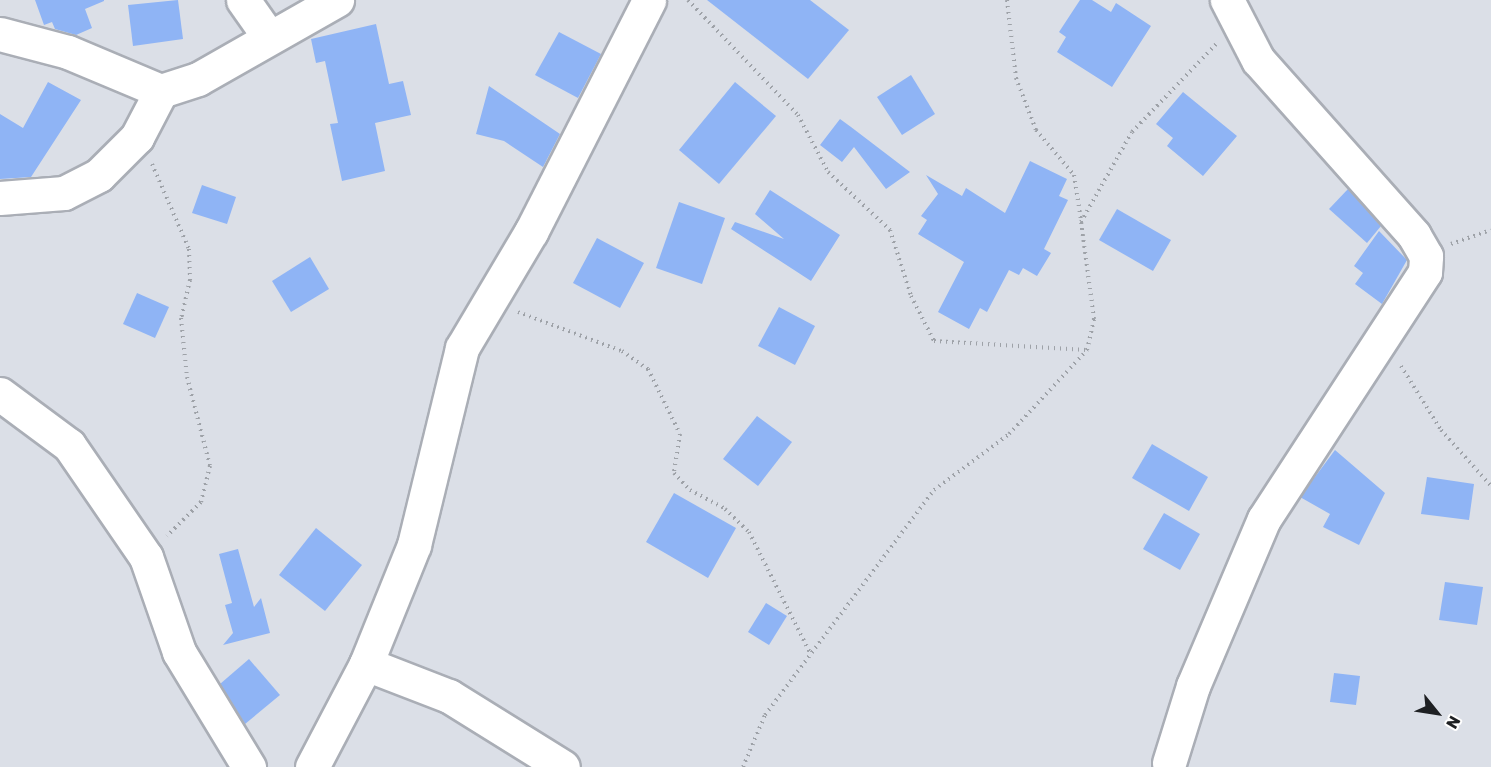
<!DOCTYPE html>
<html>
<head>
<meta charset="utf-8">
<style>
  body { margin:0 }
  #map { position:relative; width:1491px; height:767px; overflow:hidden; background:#dbdfe7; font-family:Rubik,sans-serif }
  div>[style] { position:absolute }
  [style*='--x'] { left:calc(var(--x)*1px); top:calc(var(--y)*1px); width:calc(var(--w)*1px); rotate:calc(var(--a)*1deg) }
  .building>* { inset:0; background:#8fb4f5 }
  .path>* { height:4px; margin-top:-2px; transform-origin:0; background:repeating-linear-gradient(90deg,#9ea2a8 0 1.5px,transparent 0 6px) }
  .roads { filter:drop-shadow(2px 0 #aaaeb6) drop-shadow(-2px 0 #aaaeb6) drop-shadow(0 2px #aaaeb6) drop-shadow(0 -2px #aaaeb6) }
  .minor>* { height:33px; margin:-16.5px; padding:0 16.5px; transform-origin:16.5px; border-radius:16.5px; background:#fff }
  span { translate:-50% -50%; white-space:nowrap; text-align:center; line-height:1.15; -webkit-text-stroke:4.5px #fff; paint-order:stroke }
  .north { position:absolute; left:1407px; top:683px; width:60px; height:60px; -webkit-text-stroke:4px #fff; paint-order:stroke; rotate:120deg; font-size:16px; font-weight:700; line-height:24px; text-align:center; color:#1e2023 }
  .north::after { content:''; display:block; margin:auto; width:21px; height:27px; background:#1e2023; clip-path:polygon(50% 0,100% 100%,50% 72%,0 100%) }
</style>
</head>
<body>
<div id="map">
  <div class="building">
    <i style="clip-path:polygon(35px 0,104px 0,104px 1px,85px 9px,92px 28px,76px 35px,55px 29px,52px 22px,44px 25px)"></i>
    <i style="clip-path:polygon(178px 0,183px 39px,133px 46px,128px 5px)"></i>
    <i style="clip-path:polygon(707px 0,810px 0,849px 30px,808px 79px)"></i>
    <i style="clip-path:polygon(1080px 0,1092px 0,1111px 12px,1116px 3px,1151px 26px,1112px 87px,1057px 52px,1066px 37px,1059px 32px)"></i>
    <i style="clip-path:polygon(376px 24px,389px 84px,403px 81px,411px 115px,375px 123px,385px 171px,342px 181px,330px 124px,338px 123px,325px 61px,316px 63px,311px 39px)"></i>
    <i style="clip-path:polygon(559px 32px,601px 54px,578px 98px,535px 75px)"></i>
    <i style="clip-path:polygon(911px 75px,935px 114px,902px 135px,877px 97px)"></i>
    <i style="clip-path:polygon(48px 82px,81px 100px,31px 177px,0 179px,0 114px,23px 128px)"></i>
    <i style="clip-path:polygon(735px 82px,776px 116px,719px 184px,679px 150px)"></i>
    <i style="clip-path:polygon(489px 86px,560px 134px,543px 167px,504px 141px,476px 134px)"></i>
    <i style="clip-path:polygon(1183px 92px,1237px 136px,1203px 176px,1167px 146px,1173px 138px,1156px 124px)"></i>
    <i style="clip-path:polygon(840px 119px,851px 127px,910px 172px,886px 189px,854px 147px,842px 162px,820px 145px)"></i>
    <i style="clip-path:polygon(1030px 161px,1067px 179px,1059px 196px,1068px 200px,1044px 249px,1051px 253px,1037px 276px,1023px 268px,1019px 275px,1009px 270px,987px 312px,980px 308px,969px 329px,938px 312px,964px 262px,918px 234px,927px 220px,921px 216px,938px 194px,926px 175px,962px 196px,966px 188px,1005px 213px)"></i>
    <i style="clip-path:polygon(202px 185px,236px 197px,227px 224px,192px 213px)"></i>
    <i style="clip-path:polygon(1348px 189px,1381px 226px,1367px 243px,1329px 209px)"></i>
    <i style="clip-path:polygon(770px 190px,840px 235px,811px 281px,731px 229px,735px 222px,784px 239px,755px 214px)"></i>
    <i style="clip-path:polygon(679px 202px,725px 218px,702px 284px,656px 268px)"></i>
    <i style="clip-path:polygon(1117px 209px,1171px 240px,1153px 271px,1099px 240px)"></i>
    <i style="clip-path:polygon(1379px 231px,1407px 260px,1382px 304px,1355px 284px,1363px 273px,1354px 266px)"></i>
    <i style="clip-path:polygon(597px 238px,644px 263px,620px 308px,573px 283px)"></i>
    <i style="clip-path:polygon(310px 257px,329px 289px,291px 312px,272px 281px)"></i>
    <i style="clip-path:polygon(137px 293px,169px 307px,155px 338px,123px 324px)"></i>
    <i style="clip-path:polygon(779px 307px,815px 326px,795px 365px,758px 346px)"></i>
    <i style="clip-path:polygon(757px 416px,792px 442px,758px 486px,723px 459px)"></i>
    <i style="clip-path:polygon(1152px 444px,1208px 477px,1189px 511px,1132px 478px)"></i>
    <i style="clip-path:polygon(1335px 450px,1385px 493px,1359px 545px,1323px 527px,1330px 514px,1300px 497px)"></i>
    <i style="clip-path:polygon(1427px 477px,1474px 484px,1469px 520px,1421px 514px)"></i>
    <i style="clip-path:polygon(674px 493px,736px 528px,708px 578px,646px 542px)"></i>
    <i style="clip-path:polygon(1164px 513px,1200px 534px,1180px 570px,1143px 549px)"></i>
    <i style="clip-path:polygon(316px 528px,362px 565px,325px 611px,279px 575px)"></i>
    <i style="clip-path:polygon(238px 549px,254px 607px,261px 598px,270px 633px,223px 645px,233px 633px,225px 605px,232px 603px,219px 554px)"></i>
    <i style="clip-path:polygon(1445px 582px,1483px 587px,1477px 625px,1439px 620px)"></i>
    <i style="clip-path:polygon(766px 603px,787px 616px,769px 645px,748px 632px)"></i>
    <i style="clip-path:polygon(249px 659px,280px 695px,245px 724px,220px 684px)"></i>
    <i style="clip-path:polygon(1334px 673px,1360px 676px,1356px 705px,1330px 702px)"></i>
  </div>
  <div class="path">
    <i style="--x:688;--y:0;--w:159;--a:46.3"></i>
    <i style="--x:798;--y:115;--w:64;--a:62.2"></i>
    <i style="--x:828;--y:172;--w:85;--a:43.1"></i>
    <i style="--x:890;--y:230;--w:69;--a:72.3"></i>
    <i style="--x:911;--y:296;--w:51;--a:62.9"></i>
    <i style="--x:934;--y:341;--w:153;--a:3.4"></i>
    <i style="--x:1007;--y:0;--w:79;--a:83.4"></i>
    <i style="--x:1016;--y:78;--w:56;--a:69"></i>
    <i style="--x:1036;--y:130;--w:59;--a:49.8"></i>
    <i style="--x:1074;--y:175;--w:46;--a:81.2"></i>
    <i style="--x:152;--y:164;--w:93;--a:66.5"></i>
    <i style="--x:189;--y:249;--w:31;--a:88"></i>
    <i style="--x:190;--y:280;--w:39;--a:103"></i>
    <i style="--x:181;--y:318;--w:59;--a:84.2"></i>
    <i style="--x:187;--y:377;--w:92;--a:75.5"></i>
    <i style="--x:210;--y:466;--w:37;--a:104"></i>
    <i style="--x:201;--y:502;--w:48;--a:135"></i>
    <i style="--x:1451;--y:244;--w:42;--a:-19.3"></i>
    <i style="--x:518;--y:312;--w:111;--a:20.6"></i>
    <i style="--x:622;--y:351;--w:32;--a:35"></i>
    <i style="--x:648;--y:369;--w:72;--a:63.8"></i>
    <i style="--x:680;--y:434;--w:39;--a:99"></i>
    <i style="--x:674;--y:473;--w:23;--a:47"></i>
    <i style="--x:690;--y:490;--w:40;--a:28"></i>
    <i style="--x:725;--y:509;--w:33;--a:44"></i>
    <i style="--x:749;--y:532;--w:138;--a:63.2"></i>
    <i style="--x:1401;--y:366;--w:75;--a:58"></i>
    <i style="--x:1441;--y:430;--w:75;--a:48.2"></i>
    <i style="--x:743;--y:767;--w:56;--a:-67.1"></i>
    <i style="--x:765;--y:715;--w:281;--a:-53.1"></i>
    <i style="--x:934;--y:490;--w:94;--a:-36.7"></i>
    <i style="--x:1009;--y:434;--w:115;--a:-47.1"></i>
    <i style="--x:1087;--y:350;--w:32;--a:-77"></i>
    <i style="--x:1094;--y:319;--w:98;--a:-97.6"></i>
    <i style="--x:1081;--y:222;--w:103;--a:-60.5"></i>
    <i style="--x:1132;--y:132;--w:122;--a:-46.3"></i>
  </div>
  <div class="roads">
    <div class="minor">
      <i style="--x:243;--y:0;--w:45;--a:54.9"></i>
      <i style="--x:0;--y:34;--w:70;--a:14.8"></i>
      <i style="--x:68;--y:52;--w:101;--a:22.8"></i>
      <i style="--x:161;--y:91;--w:39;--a:-18"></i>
      <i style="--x:198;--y:79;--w:160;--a:-29.6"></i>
      <i style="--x:0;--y:198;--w:64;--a:-4.5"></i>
      <i style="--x:64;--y:193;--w:39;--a:-27"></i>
      <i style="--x:99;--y:175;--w:54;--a:-45"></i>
      <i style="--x:137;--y:137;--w:52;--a:-62.4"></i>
      <i style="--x:0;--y:394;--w:86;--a:36.5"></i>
      <i style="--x:69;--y:445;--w:136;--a:55.5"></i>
      <i style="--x:146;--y:557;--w:101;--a:70.8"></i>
      <i style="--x:179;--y:652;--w:135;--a:58.7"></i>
      <i style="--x:366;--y:664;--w:89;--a:21.1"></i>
      <i style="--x:449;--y:696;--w:134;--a:31.9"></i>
      <i style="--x:1169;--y:763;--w:81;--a:-72.7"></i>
      <i style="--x:1193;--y:686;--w:181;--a:-67"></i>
      <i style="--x:1264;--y:519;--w:295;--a:-56.9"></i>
      <i style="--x:1425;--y:272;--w:16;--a:-86"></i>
      <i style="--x:1426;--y:256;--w:24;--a:-120"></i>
      <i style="--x:1414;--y:235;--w:234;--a:-131.7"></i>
      <i style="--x:1258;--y:60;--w:68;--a:-117.3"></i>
      <i style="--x:312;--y:767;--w:116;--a:-62.3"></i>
      <i style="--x:366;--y:664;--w:128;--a:-68"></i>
      <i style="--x:414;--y:545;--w:203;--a:-76.3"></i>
      <i style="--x:462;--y:348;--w:135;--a:-59.3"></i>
      <i style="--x:531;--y:232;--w:260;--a:-63"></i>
    </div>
  </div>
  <div class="north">N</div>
</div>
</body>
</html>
